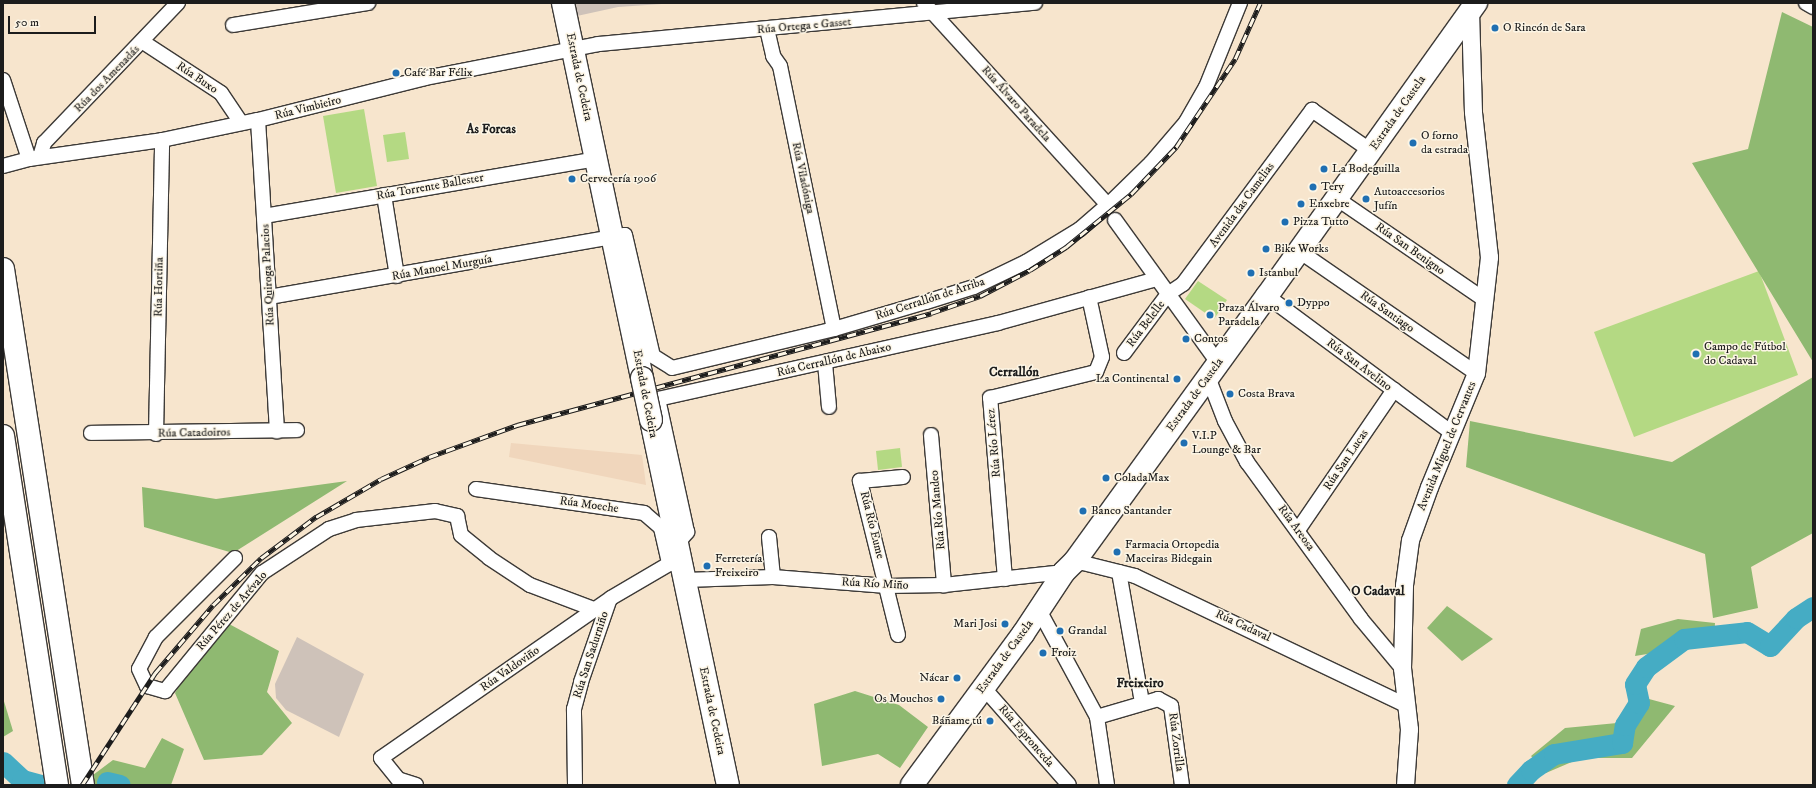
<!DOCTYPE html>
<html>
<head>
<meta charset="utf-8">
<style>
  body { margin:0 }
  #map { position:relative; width:1816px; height:788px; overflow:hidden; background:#f7e5cd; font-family:"IM FELL DW Pica",serif }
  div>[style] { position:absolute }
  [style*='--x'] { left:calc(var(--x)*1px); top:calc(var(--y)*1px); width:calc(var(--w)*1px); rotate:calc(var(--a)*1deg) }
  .built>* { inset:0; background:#f0d6bc }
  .industrial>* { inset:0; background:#cec2b9 }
  .green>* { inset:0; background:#b4d983 }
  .forest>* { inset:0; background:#8fb971 }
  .river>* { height:21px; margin:-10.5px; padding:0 10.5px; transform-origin:10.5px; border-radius:10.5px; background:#45acc4 }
  .roads { filter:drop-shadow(1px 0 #3d3a37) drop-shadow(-1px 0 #3d3a37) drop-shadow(0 1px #3d3a37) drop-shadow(0 -1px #3d3a37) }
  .minor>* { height:14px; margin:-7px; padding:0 7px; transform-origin:7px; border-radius:7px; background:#fff }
  .tertiary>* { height:17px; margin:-8.5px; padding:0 8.5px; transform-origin:8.5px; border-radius:8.5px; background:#fff }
  .primary>* { height:22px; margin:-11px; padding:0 11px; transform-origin:11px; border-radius:11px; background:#fff }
  .trunk>* { height:22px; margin:-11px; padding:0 11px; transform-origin:11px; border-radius:11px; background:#fff }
  .rail>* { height:4.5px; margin-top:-2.25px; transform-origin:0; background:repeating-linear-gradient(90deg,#fcf5e5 0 9px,#1c1c1c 0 18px); box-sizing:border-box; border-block:1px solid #1c1c1c }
  .bridges { filter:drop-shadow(1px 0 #3d3a37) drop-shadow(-1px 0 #3d3a37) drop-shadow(0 1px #3d3a37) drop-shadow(0 -1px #3d3a37) }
  .primary-bridge>* { height:22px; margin:-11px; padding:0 11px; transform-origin:11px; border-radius:11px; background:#fff }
  .dots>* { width:11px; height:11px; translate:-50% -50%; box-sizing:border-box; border:2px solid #fcf5e5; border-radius:50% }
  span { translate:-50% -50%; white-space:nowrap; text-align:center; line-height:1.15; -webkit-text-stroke:3px #fcf5e5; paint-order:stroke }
  .street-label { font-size:12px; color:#1c1c1c }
  .poi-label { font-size:12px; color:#1c1c1c }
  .left { translate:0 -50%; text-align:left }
  .right { translate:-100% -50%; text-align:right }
  .neighbourhood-label { font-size:13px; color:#1c1c1c; font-weight:700 }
  .frame { position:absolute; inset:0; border:4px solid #1c1c1c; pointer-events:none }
  .scale { position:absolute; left:8px; top:16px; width:88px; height:18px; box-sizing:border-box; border:2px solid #1c1c1c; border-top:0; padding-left:5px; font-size:12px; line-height:14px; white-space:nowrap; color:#1c1c1c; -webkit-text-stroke:3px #fcf5e5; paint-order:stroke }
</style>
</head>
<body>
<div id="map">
  <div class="built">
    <i style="clip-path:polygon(511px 443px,642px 455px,646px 485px,509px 457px)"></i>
  </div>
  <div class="industrial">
    <i style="clip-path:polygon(574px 3px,676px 3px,618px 7px,577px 16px)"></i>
    <i style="clip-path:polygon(297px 637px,364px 674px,339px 737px,286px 710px,276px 698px,275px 684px)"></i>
  </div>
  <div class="green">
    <i style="clip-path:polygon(364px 109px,377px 186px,336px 193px,323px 116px)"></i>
    <i style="clip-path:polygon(405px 132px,409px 159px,387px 162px,383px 135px)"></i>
    <i style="clip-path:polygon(1759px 271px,1798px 375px,1634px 437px,1594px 332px)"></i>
    <i style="clip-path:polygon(1198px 281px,1227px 300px,1214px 319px,1185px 299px)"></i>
    <i style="clip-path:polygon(900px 448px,902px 467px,878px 470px,876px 451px)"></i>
  </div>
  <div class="forest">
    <i style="clip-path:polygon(1782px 12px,1813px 27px,1813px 362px,1692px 163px,1748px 149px)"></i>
    <i style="clip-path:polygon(1813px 377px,1813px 533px,1751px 567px,1758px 608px,1713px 618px,1705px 554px,1466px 467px,1470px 421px,1672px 462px)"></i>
    <i style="clip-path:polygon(347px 481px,233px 553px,144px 527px,142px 487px,216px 499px)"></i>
    <i style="clip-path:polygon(1447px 606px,1493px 639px,1462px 661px,1427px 628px)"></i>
    <i style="clip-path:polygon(218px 618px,279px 651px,267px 692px,292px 723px,262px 755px,204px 760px,175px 693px)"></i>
    <i style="clip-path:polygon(1678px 619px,1715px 623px,1714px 643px,1635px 656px,1641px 629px)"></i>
    <i style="clip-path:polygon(855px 691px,899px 705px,928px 727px,900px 768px,878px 754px,822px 766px,814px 704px)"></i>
    <i style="clip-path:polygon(3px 698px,13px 731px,3px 737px)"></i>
    <i style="clip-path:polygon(1649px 699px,1675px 706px,1632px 758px,1581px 758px,1546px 773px,1531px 756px,1565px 728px,1617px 723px)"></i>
    <i style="clip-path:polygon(162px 738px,184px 749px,171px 785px,95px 785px,93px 775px,113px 760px,145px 768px)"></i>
  </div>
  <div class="river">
    <i style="--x:3;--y:762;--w:26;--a:43"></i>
    <i style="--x:22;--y:780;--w:20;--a:15"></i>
    <i style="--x:107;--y:782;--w:13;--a:13"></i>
    <i style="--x:1517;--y:785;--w:21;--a:-47"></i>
    <i style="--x:1531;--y:770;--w:28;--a:-35"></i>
    <i style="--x:1554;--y:754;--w:69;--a:-9.2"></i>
    <i style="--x:1622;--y:743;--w:18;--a:-81"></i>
    <i style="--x:1625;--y:725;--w:26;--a:-58"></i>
    <i style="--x:1639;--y:703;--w:19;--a:-102"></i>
    <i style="--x:1635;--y:684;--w:20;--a:-57"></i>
    <i style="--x:1646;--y:667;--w:47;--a:-36.4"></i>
    <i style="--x:1684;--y:639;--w:63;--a:-6.3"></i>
    <i style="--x:1747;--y:632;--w:27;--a:31"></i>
    <i style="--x:1770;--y:646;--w:38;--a:-47"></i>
    <i style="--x:1796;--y:618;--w:20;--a:-33"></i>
  </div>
  <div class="roads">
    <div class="minor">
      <i style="--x:924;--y:3;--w:273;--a:47.7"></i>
      <i style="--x:1806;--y:3;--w:8;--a:30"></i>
      <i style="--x:233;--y:25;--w:137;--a:-9.3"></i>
      <i style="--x:767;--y:29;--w:28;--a:77"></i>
      <i style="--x:773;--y:56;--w:12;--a:55"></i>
      <i style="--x:780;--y:66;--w:268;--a:78.4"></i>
      <i style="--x:143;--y:42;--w:93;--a:33.2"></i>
      <i style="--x:221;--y:93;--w:36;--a:56"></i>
      <i style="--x:3;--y:80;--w:83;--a:71.8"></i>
      <i style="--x:29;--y:159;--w:134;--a:-8.1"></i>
      <i style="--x:162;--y:140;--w:98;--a:-11.8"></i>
      <i style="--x:258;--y:120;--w:172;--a:-14.1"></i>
      <i style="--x:425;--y:78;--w:176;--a:-11.1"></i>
      <i style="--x:598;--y:44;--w:439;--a:-5.4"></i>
      <i style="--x:258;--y:120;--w:312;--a:86.5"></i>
      <i style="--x:40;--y:157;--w:15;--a:-74"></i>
      <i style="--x:44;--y:143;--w:194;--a:-46.3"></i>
      <i style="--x:3;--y:166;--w:27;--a:-15"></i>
      <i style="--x:384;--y:195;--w:82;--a:80.9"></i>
      <i style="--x:1336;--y:198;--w:181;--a:34.4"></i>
      <i style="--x:264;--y:216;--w:337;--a:-9.7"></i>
      <i style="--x:1115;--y:220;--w:176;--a:54.2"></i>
      <i style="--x:1299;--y:251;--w:215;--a:34.6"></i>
      <i style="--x:1267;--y:296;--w:230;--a:36.5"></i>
      <i style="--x:269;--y:297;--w:361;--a:-9.9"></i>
      <i style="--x:625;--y:235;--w:124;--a:77"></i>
      <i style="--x:653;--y:356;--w:22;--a:32"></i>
      <i style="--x:672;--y:368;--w:167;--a:-13.5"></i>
      <i style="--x:834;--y:329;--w:96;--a:-16.4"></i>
      <i style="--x:926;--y:302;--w:50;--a:-17.4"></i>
      <i style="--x:974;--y:287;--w:58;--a:-25.7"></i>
      <i style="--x:1026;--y:262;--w:63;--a:-31.4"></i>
      <i style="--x:1080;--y:229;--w:37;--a:-41"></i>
      <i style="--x:1108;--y:205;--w:60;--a:-44.3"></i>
      <i style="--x:1151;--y:163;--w:54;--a:-49.5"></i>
      <i style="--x:1186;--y:122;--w:40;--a:-60.3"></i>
      <i style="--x:1206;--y:87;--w:91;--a:-68"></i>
      <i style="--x:1124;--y:353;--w:74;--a:-53.3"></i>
      <i style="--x:1168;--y:294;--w:18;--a:-34"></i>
      <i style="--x:1183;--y:284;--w:217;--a:-53.4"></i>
      <i style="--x:1312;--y:110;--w:72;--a:34.8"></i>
      <i style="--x:825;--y:363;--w:44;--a:84.8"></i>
      <i style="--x:1208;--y:377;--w:47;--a:68.9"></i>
      <i style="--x:1225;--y:421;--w:47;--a:61.8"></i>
      <i style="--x:1247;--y:462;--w:194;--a:54"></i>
      <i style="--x:1361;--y:619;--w:64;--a:50.1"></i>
      <i style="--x:91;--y:433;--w:206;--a:-0.8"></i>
      <i style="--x:156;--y:434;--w:294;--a:-88.8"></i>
      <i style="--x:931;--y:435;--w:151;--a:85"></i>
      <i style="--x:476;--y:489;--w:170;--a:8.1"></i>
      <i style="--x:644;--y:513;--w:23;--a:41"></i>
      <i style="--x:661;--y:528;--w:37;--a:77"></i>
      <i style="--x:1298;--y:530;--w:170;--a:-55.6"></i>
      <i style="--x:769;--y:537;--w:40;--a:84.3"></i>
      <i style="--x:677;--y:544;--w:16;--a:-50"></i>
      <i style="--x:687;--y:532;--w:136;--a:-102.3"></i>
      <i style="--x:658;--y:399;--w:348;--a:-12.6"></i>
      <i style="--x:998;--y:323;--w:165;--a:-15.5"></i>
      <i style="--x:235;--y:558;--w:112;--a:135"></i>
      <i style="--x:156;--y:637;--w:36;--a:118"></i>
      <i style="--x:139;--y:669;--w:19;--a:65"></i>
      <i style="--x:147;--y:686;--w:19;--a:16"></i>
      <i style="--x:165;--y:691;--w:153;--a:-50.6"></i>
      <i style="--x:262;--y:573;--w:80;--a:-33.3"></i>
      <i style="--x:329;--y:529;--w:28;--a:-18"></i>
      <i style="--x:356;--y:520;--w:80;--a:-6.5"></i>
      <i style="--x:435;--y:511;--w:23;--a:13"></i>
      <i style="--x:457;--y:516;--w:19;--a:78"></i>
      <i style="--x:461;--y:535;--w:36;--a:39"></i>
      <i style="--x:489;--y:558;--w:49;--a:33.4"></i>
      <i style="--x:530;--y:585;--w:71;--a:20.7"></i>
      <i style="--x:1075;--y:561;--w:62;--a:14"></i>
      <i style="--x:1135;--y:576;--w:300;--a:25.5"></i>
      <i style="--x:1119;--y:572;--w:133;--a:80"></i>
      <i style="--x:1005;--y:579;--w:182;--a:-94.7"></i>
      <i style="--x:990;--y:398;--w:109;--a:-13.8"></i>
      <i style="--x:1096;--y:372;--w:16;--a:-68"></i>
      <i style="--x:1102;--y:357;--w:61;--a:-102.2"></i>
      <i style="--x:685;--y:580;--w:88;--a:-2"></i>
      <i style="--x:773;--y:577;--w:114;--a:4.5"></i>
      <i style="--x:887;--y:586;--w:57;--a:-1"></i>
      <i style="--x:944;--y:585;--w:121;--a:-6.2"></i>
      <i style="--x:1039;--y:610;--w:122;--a:61.5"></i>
      <i style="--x:1097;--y:717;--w:69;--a:81.6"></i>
      <i style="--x:898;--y:635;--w:159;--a:-103.9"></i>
      <i style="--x:860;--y:481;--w:43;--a:-5.3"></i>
      <i style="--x:983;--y:687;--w:130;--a:48.7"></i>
      <i style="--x:1097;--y:717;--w:64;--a:-16.4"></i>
      <i style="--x:1158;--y:699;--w:15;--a:28"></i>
      <i style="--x:1171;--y:706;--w:80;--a:82.1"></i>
      <i style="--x:416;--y:785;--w:19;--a:-162"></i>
      <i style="--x:398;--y:779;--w:27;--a:-129"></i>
      <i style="--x:381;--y:758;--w:280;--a:-34.8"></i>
      <i style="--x:611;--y:598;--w:67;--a:-30.4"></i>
      <i style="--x:669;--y:564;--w:12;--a:-9"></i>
      <i style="--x:575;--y:785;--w:76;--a:-90.8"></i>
      <i style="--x:574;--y:709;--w:28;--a:-75"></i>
      <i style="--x:581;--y:682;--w:86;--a:-70.9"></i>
    </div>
    <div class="tertiary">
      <i style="--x:1405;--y:785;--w:56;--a:-85.9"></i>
      <i style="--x:1409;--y:729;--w:61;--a:-96.5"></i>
      <i style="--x:1402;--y:668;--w:83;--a:-88.6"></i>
      <i style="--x:1404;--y:585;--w:45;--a:-82.4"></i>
      <i style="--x:1410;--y:540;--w:56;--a:-70.3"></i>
      <i style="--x:1429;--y:487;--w:123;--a:-67.6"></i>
      <i style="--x:1476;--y:373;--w:117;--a:-83.6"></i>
      <i style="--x:1489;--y:257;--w:146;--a:-96.3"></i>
      <i style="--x:1473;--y:112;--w:101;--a:-91.7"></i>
    </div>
    <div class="primary">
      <i style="--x:563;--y:3;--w:383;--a:78.1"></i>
      <i style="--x:651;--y:420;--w:373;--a:78.1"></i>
      <i style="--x:912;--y:785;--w:187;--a:-53.7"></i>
      <i style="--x:1023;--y:634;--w:74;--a:-56.5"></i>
      <i style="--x:1064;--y:572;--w:16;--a:-45"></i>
      <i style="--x:1075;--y:561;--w:327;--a:-54.1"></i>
      <i style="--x:1267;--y:296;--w:360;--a:-54.5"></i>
    </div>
    <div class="trunk">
      <i style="--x:3;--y:269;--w:522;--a:81.19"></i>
      <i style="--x:3;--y:436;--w:353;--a:81.2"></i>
    </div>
  </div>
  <div class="rail">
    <i style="--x:82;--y:785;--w:134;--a:-56.9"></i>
    <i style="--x:155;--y:673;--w:89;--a:-49.5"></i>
    <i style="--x:213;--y:605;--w:67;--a:-44.4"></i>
    <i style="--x:261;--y:558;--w:35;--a:-37"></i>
    <i style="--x:289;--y:537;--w:34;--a:-37"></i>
    <i style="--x:316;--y:517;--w:75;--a:-30.3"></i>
    <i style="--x:381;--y:479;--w:53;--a:-24.6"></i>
    <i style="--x:429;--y:457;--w:94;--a:-20"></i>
    <i style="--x:517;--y:425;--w:429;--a:-15.1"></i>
    <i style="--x:931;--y:313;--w:52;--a:-19.1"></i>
    <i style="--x:980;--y:296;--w:56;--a:-27.5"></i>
    <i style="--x:1030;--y:270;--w:43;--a:-32.6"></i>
    <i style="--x:1066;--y:247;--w:84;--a:-39.2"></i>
    <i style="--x:1131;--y:194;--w:65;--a:-46.2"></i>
    <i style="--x:1176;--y:147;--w:106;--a:-56.2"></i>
    <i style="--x:1235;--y:59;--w:61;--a:-65.9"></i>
  </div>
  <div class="bridges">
    <div class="primary-bridge">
      <i style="--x:642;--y:378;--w:43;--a:77.9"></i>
    </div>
  </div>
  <div class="dots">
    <i style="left:1495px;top:28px;background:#1f6fb2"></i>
    <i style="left:396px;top:73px;background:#1f6fb2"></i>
    <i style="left:1413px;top:143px;background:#1f6fb2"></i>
    <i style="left:1324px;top:169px;background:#1f6fb2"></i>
    <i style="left:572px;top:179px;background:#1f6fb2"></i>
    <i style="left:1313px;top:187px;background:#1f6fb2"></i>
    <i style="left:1366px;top:199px;background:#1f6fb2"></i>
    <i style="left:1301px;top:204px;background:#1f6fb2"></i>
    <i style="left:1285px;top:222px;background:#1f6fb2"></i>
    <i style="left:1266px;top:249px;background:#1f6fb2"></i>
    <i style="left:1251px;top:273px;background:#1f6fb2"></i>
    <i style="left:1289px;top:303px;background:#1f6fb2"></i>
    <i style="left:1210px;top:315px;background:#1f6fb2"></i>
    <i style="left:1186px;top:339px;background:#1f6fb2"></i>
    <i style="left:1696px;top:354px;background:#1f6fb2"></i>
    <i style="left:1177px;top:379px;background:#1f6fb2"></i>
    <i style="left:1230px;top:394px;background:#1f6fb2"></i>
    <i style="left:1184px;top:443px;background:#1f6fb2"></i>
    <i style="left:1106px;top:478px;background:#1f6fb2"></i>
    <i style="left:1083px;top:511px;background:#1f6fb2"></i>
    <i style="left:1117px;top:552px;background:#1f6fb2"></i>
    <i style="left:707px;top:566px;background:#1f6fb2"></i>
    <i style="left:1005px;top:624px;background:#1f6fb2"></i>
    <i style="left:1060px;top:631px;background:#1f6fb2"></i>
    <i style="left:1043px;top:653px;background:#1f6fb2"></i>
    <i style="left:957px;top:678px;background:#1f6fb2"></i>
    <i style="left:941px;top:699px;background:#1f6fb2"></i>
    <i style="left:990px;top:721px;background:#1f6fb2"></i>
  </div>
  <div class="street-label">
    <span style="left:804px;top:26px;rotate:-5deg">Rúa Ortega e Gasset</span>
    <span style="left:579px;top:77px;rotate:78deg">Estrada de Cedeira</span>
    <span style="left:197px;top:78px;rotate:34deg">Rúa Buxo</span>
    <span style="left:107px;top:79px;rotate:-46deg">Rúa dos Amenadás</span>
    <span style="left:1016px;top:104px;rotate:48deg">Rúa Álvaro Paradela</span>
    <span style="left:308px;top:108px;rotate:-14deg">Rúa Vimbieiro</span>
    <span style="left:1398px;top:113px;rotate:-55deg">Estrada de Castela</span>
    <span style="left:803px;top:178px;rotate:78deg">Rúa Viladóniga</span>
    <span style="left:430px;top:187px;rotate:-10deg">Rúa Torrente Ballester</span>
    <span style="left:1242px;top:205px;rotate:-54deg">Avenida das Camelias</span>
    <span style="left:1410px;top:249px;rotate:35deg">Rúa San Benigno</span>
    <span style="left:442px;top:268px;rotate:-10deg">Rúa Manoel Murguía</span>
    <span style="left:268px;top:275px;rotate:-93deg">Rúa Quiroga Palacios</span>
    <span style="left:159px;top:287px;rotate:-89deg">Rúa Hortiña</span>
    <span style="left:930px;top:299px;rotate:-18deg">Rúa Cerrallón de Arriba</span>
    <span style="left:1387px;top:312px;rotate:35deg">Rúa Santiago</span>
    <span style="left:1146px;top:324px;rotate:-53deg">Rúa Belelle</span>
    <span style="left:834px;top:360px;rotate:-13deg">Rúa Cerrallón de Abaixo</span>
    <span style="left:1359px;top:365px;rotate:37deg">Rúa San Avelino</span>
    <span style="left:645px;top:394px;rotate:79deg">Estrada de Cedeira</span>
    <span style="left:1195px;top:395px;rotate:-54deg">Estrada de Castela</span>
    <span style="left:194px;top:433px;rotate:-1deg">Rúa Catadoiros</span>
    <span style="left:994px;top:443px;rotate:-95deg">Rúa Río Lérez</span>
    <span style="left:1447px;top:446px;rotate:-68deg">Avenida Miguel de Cervantes</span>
    <span style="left:1346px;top:460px;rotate:-56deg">Rúa San Lucas</span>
    <span style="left:589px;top:505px;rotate:8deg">Rúa Moeche</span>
    <span style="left:938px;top:510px;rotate:-95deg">Rúa Río Mandeo</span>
    <span style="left:872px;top:525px;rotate:76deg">Rúa Río Eume</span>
    <span style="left:1296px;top:528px;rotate:54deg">Rúa Areosa</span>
    <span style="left:875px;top:584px;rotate:3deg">Rúa Río Miño</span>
    <span style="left:232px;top:611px;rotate:-49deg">Rúa Pérez de Arévalo</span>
    <span style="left:1243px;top:626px;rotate:25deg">Rúa Cadaval</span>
    <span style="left:591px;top:655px;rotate:-72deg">Rúa San Sadurniño</span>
    <span style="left:1005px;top:657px;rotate:-54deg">Estrada de Castela</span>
    <span style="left:510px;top:669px;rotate:-35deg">Rúa Valdoviño</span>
    <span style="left:712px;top:711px;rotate:78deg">Estrada de Cedeira</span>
    <span style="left:1026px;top:736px;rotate:49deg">Rúa Espronceda</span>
    <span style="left:1176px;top:742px;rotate:83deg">Rúa Zorrilla</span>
  </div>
  <div class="poi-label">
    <span class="left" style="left:1503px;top:28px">O Rincón de Sara</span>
    <span class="left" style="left:404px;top:73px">Café Bar Félix</span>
    <span class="left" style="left:1421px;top:143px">O forno<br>da estrada</span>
    <span class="left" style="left:1332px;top:169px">La Bodeguilla</span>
    <span class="left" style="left:580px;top:179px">Cervecería 1906</span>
    <span class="left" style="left:1321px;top:187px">Tery</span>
    <span class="left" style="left:1374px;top:199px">Autoaccesorios<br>Jufín</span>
    <span class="left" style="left:1309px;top:204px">Enxebre</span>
    <span class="left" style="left:1293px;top:222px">Pizza Tutto</span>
    <span class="left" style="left:1274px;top:249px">Bike Works</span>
    <span class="left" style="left:1259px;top:273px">Istanbul</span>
    <span class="left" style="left:1297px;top:303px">Dyppo</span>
    <span class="left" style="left:1218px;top:315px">Praza Álvaro<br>Paradela</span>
    <span class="left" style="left:1194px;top:339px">Contos</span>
    <span class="left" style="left:1704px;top:354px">Campo de Fútbol<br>do Cadaval</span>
    <span class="right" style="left:1169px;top:379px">La Continental</span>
    <span class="left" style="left:1238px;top:394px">Costa Brava</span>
    <span class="left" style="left:1192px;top:443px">V.I.P<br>Lounge &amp; Bar</span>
    <span class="left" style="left:1114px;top:478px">ColadaMax</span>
    <span class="left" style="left:1091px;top:511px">Banco Santander</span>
    <span class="left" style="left:1125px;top:552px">Farmacia Ortopedia<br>Maceiras Bidegain</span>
    <span class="left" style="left:715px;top:566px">Ferretería<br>Freixeiro</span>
    <span class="right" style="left:997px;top:624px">Mari Josi</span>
    <span class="left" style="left:1068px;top:631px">Grandal</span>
    <span class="left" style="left:1051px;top:653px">Froiz</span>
    <span class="right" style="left:949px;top:678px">Nácar</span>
    <span class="right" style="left:933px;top:699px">Os Mouchos</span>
    <span class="right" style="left:982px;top:721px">Báñame tú</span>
  </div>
  <div class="neighbourhood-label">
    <span style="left:491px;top:129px">As Forcas</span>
    <span style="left:1014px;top:372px">Cerrallón</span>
    <span style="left:1378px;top:591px">O Cadaval</span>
    <span style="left:1140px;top:683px">Freixeiro</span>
  </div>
  <div class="frame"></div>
  <div class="scale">50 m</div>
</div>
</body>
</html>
